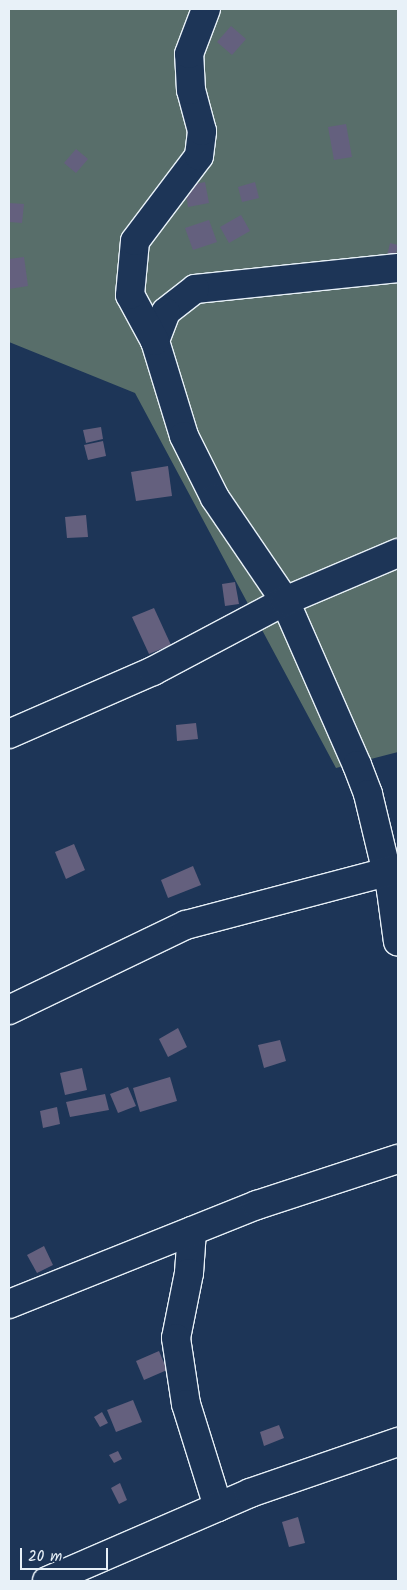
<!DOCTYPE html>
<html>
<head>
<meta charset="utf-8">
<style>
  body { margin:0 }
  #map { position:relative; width:407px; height:1590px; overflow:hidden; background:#1d3557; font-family:Kalam,sans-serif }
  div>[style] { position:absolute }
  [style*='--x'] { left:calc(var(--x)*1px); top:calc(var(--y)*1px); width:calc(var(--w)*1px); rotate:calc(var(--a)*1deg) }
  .green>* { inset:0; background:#586e6a }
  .building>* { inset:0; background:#64607e }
  .roads { filter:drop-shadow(1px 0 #e8f1f8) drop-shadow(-1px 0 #e8f1f8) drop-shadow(0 1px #e8f1f8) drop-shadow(0 -1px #e8f1f8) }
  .minor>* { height:28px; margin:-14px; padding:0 14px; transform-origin:14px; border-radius:14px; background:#1d3557 }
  span { translate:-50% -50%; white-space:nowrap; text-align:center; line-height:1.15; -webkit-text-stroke:4.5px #1d3557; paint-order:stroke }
  .frame { position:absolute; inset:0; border:10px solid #e8f1f8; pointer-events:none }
  .scale { position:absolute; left:20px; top:1548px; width:88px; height:22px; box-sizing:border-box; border:2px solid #e8f1f8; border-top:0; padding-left:6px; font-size:15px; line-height:18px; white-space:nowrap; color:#e8f1f8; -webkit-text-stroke:4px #1d3557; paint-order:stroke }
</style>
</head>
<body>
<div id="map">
  <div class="green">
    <i style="clip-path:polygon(9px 9px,398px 9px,398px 752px,336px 768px,135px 393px,9px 342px)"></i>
  </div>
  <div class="building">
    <i style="clip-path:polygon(231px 26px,246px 39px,232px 55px,217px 42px)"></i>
    <i style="clip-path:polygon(346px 124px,352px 157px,334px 160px,328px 127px)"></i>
    <i style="clip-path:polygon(76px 149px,88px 159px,76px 173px,64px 163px)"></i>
    <i style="clip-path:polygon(205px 182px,209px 203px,188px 207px,185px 186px)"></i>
    <i style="clip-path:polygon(255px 182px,259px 198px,242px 202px,238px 187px)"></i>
    <i style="clip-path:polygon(9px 203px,24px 204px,22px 223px,9px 222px)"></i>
    <i style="clip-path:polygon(241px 215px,250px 231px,229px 243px,220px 227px)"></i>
    <i style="clip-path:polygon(209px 220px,217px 242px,193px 250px,185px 228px)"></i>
    <i style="clip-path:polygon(390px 243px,398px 245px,395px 258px,387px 256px)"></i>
    <i style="clip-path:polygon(24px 257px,28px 286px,9px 289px,9px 259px)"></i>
    <i style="clip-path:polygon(101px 427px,103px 439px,86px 443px,83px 430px)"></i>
    <i style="clip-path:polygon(103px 441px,106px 456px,88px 460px,84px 445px)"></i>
    <i style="clip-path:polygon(168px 466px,172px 496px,136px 501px,131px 472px)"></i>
    <i style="clip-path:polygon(86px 515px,88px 537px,67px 538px,65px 517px)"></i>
    <i style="clip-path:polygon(235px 582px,239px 604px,225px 606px,222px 584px)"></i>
    <i style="clip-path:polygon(154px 608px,171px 645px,149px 654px,132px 617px)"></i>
    <i style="clip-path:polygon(196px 723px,198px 739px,177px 741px,176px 725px)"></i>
    <i style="clip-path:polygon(74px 844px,85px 870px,66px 879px,55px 852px)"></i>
    <i style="clip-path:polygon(193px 866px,201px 885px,168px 898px,161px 880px)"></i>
    <i style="clip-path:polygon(178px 1028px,187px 1047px,168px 1057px,159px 1039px)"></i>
    <i style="clip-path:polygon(280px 1040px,286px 1061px,264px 1068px,258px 1045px)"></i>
    <i style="clip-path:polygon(82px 1068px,87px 1090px,65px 1095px,60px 1073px)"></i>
    <i style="clip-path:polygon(170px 1077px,177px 1101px,140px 1112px,133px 1088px)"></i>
    <i style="clip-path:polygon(128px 1087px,136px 1106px,118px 1113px,110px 1094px)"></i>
    <i style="clip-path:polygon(105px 1094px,109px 1110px,70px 1117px,66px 1102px)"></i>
    <i style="clip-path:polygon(57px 1107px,60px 1124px,43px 1128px,40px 1111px)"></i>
    <i style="clip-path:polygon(44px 1246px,53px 1265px,37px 1273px,27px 1255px)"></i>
    <i style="clip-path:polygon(159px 1351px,167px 1370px,144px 1380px,136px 1361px)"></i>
    <i style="clip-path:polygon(133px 1400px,142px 1422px,116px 1432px,107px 1410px)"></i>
    <i style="clip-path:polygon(102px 1412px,108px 1423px,100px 1427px,94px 1417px)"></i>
    <i style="clip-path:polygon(279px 1425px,284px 1438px,264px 1446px,260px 1432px)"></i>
    <i style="clip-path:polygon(118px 1451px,122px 1459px,114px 1463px,109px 1455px)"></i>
    <i style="clip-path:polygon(120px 1483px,127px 1500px,119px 1504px,111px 1488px)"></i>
    <i style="clip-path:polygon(298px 1517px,305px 1543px,289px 1547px,282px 1522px)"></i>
  </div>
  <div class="roads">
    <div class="minor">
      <i style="--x:398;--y:268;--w:204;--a:174.1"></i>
      <i style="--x:195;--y:289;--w:37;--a:142"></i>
      <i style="--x:166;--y:312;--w:31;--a:111"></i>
      <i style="--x:155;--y:341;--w:99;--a:73"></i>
      <i style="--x:184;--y:436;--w:69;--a:63.4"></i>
      <i style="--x:215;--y:498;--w:125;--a:55.8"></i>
      <i style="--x:285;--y:601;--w:179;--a:66.3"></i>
      <i style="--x:357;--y:765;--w:31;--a:69"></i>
      <i style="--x:368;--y:794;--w:99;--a:76.5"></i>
      <i style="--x:391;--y:890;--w:52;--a:82.3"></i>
      <i style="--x:155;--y:341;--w:52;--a:-118.5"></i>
      <i style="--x:130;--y:295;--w:54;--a:-84.7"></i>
      <i style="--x:135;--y:241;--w:106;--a:-53"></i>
      <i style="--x:199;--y:156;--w:25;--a:-83"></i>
      <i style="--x:202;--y:131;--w:42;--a:-105"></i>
      <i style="--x:191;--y:90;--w:36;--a:-93"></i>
      <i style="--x:189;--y:54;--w:48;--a:-69.3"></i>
      <i style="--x:9;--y:734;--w:157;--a:-23.6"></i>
      <i style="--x:153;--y:671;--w:149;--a:-27.9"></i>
      <i style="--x:285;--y:601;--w:123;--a:-23"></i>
      <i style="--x:9;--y:1010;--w:196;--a:-25.7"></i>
      <i style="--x:186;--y:925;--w:219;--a:-14.8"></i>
      <i style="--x:192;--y:1231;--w:42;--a:94.1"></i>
      <i style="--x:189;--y:1273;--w:66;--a:101.3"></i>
      <i style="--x:176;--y:1338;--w:67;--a:81.4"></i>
      <i style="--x:186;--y:1404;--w:108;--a:72.7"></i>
      <i style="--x:9;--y:1304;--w:267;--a:-21.8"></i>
      <i style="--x:257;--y:1205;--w:148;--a:-18.1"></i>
      <i style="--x:47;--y:1581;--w:221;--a:-23.4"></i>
      <i style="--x:250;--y:1493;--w:157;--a:-19"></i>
    </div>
  </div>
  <div class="frame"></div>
  <div class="scale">20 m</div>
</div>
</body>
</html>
